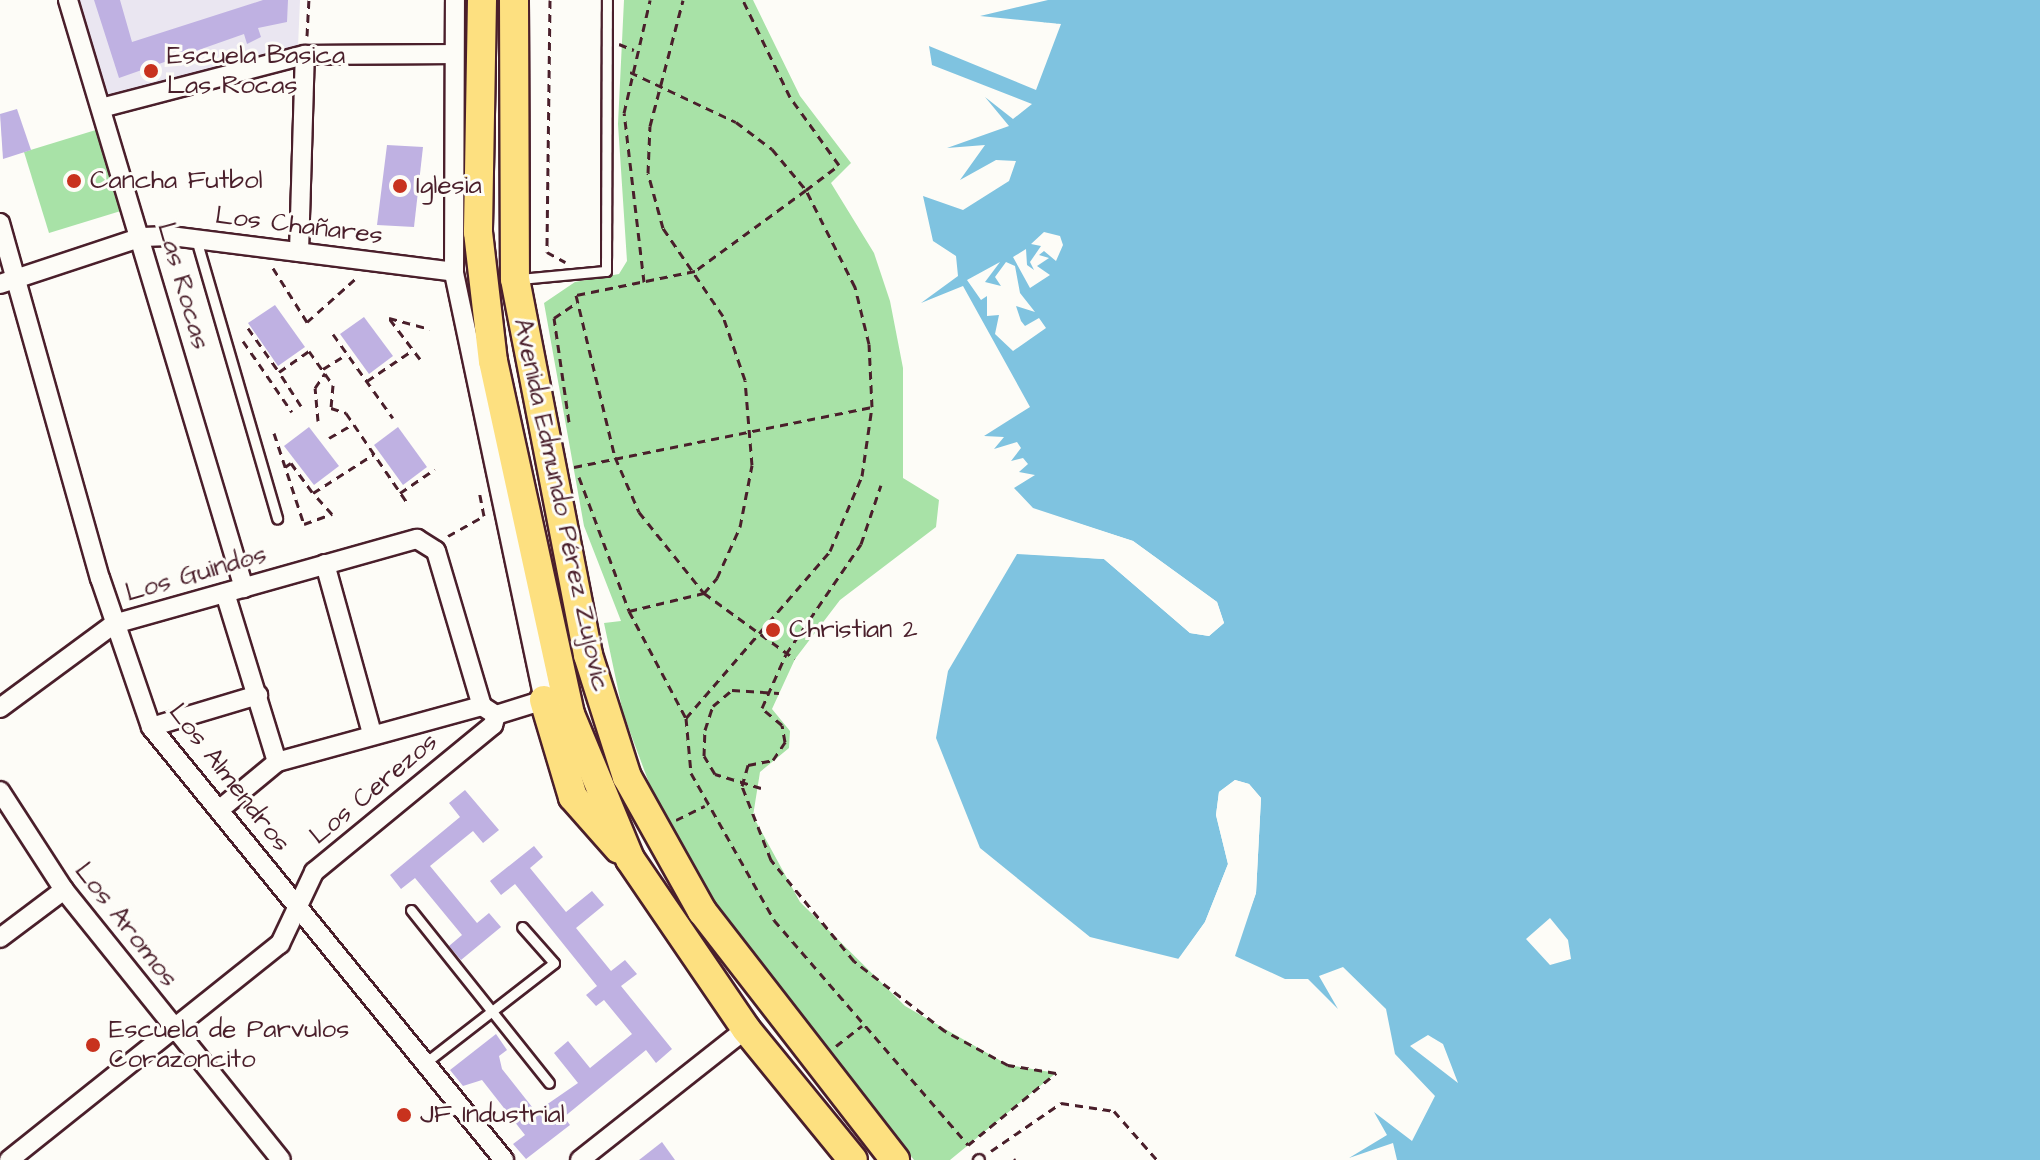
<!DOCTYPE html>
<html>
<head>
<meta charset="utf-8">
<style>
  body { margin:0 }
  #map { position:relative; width:2040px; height:1160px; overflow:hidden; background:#fdfcf7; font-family:"Architects Daughter",sans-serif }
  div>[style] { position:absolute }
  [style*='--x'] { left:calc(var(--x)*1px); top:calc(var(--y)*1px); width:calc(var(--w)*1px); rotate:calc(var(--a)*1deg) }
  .built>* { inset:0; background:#eae6f1 }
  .green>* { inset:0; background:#a8e2a7 }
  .water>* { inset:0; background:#7fc3e0 }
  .pier>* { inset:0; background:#fdfcf7 }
  .building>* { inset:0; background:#bfb1e2 }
  .path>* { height:3px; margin-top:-1.5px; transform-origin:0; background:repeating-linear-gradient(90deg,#4a1f2b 0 8px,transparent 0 14px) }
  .roads { filter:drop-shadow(2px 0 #4a1f2b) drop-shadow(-2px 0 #4a1f2b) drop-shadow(0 2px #4a1f2b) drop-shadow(0 -2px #4a1f2b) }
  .service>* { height:9px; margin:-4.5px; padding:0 4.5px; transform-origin:4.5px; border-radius:4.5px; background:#fdfcf7 }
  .minor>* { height:18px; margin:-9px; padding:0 9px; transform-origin:9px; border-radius:9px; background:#fdfcf7 }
  .trunk>* { height:28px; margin:-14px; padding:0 14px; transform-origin:14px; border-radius:14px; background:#fde080 }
  .dots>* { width:22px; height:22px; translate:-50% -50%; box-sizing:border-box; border:4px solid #fdfcf7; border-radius:50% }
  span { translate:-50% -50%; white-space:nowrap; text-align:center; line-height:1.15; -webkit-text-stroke:6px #fdfcf7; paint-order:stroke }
  .poi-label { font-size:26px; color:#4a1f2b }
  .left { translate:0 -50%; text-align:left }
  .street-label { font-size:26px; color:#4a1f2b }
</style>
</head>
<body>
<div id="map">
  <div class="built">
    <i style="clip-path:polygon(77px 0,300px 0,298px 47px,107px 95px)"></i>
  </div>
  <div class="green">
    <i style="clip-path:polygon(624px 0,753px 0,800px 96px,851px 163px,831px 183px,874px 253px,890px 301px,903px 368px,903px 478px,939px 500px,936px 527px,840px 600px,795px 659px,772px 709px,790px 731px,789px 748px,760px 772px,753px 816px,800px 902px,905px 1006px,1008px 1065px,1056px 1073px,950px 1160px,914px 1160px,715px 902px,665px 826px,623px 713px,604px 623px,621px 621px,584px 526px,544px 303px,575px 282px,619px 274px,627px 261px,618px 124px)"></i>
    <i style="clip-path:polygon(99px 129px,124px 210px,49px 233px,24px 152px)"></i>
  </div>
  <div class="water">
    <i style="clip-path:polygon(evenodd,1048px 0,2040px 0,2040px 1160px,1397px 1160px,1393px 1143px,1349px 1158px,1387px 1135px,1374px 1112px,1412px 1141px,1435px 1096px,1395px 1054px,1386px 1009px,1343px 967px,1319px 976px,1338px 1009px,1308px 979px,1285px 979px,1235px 956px,1256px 893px,1261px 798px,1249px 784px,1235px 780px,1219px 792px,1216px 815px,1228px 864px,1205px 922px,1179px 959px,1090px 937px,980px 848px,936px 738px,948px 671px,1017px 554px,1104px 559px,1190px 633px,1209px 636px,1224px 623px,1217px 602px,1133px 541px,1033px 508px,1014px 488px,1035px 475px,1019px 472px,1028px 464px,1023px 458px,1011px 461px,1021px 448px,1017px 442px,994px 449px,1004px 437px,984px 436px,1030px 407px,963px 286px,921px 303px,958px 276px,956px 256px,933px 241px,923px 196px,963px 210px,1009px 181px,1016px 161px,996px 160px,960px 180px,985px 145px,947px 148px,1009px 126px,985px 97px,1013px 119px,1032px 104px,932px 65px,929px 46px,1036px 90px,1061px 24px,980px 16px,1048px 0,1044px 232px,1060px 236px,1063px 245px,1056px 261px,1044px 251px,1039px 255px,1049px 258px,1037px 266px,1050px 275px,1030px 288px,1013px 257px,1026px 249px,1027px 265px,1034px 270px,1030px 262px,1041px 246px,1031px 244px,1044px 232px,1048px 0,1000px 262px,985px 282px,1001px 286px,995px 277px,1006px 262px,1015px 266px,1020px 293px,1035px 312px,1016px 306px,1021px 321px,1025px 326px,1039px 318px,1046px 328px,1013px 351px,995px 334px,999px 315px,987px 316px,987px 296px,981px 300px,967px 280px,1000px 262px,1048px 0,1550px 918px,1568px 940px,1571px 959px,1550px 965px,1526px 939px,1550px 918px,1048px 0,1428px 1035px,1443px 1044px,1458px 1083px,1410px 1046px,1428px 1035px)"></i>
  </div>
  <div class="pier">
    <i style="clip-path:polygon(1027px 507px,1133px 541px,1217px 602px,1224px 623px,1209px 636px,1190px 633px,1104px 559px,1013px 553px,1077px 548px,1106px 555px,1192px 629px,1208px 631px,1220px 622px,1214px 604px,1131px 544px)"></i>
    <i style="clip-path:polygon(1235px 780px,1249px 784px,1261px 798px,1256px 893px,1232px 958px,1252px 892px,1257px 799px,1236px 784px,1223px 794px,1220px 815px,1232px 865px,1209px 924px,1182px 961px,1176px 962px,1205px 922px,1228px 864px,1216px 815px,1219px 792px)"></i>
  </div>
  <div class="building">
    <i style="clip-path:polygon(94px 0,120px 0,132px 42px,263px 0,288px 0,287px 22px,258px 28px,261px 37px,247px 44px,244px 34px,119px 78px)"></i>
    <i style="clip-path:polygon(17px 109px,31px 150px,3px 159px,0 114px)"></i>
    <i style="clip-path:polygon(387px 145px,423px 147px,414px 227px,377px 225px)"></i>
    <i style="clip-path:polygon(275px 305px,305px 347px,278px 366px,248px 323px)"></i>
    <i style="clip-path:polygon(364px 317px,393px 356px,369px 374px,340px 334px)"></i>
    <i style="clip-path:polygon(309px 427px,339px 466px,314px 485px,284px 446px)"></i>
    <i style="clip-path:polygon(398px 427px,427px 467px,403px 485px,374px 445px)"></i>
    <i style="clip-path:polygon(465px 790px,499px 830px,483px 843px,473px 831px,430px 866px,477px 923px,489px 913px,501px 927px,461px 960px,449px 946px,462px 935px,415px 878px,401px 889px,390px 875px,460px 817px,449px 803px)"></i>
    <i style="clip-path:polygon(534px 846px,543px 857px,530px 868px,566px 912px,592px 891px,604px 905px,576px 928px,611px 971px,625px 960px,637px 974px,621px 986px,672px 1049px,656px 1063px,646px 1050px,564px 1117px,570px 1125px,526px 1159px,513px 1144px,525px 1135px,482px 1080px,463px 1086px,450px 1070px,496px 1034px,507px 1050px,499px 1056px,502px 1069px,536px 1112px,578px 1083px,554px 1053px,568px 1041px,590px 1068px,632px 1034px,604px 1000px,596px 1006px,586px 995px,597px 986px,515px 884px,501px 895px,490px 881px)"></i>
    <i style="clip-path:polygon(662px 1142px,675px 1160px,639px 1160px)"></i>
  </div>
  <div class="path">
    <i style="--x:550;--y:0;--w:252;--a:90.7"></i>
    <i style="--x:547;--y:252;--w:21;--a:29"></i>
    <i style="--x:307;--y:36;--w:36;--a:-87"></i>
    <i style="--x:619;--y:44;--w:16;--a:22"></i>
    <i style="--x:630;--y:72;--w:117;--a:25.3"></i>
    <i style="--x:736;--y:122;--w:45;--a:36.9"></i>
    <i style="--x:772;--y:149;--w:53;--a:50.3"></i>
    <i style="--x:806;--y:190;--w:137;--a:143.9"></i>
    <i style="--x:695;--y:271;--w:121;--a:168.6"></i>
    <i style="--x:576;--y:295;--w:167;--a:76.5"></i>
    <i style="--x:615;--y:457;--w:60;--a:66.4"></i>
    <i style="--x:639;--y:512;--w:104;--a:51.3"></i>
    <i style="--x:704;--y:593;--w:112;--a:36"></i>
    <i style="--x:273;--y:268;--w:64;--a:57.8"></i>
    <i style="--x:307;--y:322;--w:64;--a:-41.9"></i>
    <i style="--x:644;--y:282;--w:170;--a:-96.7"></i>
    <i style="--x:624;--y:113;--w:116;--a:-77"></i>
    <i style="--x:248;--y:328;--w:54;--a:54.8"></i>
    <i style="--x:333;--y:334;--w:103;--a:54.5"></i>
    <i style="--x:243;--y:341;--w:86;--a:55.4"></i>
    <i style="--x:420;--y:359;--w:51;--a:-127.1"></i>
    <i style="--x:389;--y:318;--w:42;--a:15"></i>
    <i style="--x:323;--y:369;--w:28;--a:-32"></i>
    <i style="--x:367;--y:381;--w:55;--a:-34"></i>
    <i style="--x:301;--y:406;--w:40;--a:-122.9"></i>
    <i style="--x:279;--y:372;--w:37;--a:-35"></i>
    <i style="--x:309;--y:351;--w:42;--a:54.8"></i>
    <i style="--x:333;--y:385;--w:23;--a:95"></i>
    <i style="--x:331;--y:408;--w:16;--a:18"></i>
    <i style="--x:346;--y:413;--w:110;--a:55.7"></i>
    <i style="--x:318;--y:421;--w:33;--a:-95"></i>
    <i style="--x:315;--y:388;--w:18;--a:-56"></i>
    <i style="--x:569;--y:422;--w:105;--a:-98.2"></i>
    <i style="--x:554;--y:318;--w:29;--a:-34"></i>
    <i style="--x:274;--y:433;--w:96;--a:71.8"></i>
    <i style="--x:304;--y:524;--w:30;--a:-20"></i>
    <i style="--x:332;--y:514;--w:28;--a:-132"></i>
    <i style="--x:313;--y:493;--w:72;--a:-32.6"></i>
    <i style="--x:329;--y:438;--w:28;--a:-30"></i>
    <i style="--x:285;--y:467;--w:7;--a:-34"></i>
    <i style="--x:291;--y:463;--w:37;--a:54"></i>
    <i style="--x:574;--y:467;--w:304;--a:-11.4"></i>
    <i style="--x:579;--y:477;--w:143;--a:69.5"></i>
    <i style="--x:629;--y:611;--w:77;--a:-13.5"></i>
    <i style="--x:704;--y:593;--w:20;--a:-49"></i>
    <i style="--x:717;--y:578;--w:56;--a:-65.7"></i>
    <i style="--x:740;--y:527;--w:63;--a:-79"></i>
    <i style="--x:752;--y:465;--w:85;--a:-94.7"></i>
    <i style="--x:745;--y:380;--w:68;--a:-109"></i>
    <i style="--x:723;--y:316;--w:107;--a:-124.3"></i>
    <i style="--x:663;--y:228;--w:57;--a:-105.3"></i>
    <i style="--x:648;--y:173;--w:47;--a:-87.6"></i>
    <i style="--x:650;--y:126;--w:130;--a:-75.3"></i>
    <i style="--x:400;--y:493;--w:42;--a:-34.4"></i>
    <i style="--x:448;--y:536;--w:41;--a:-29.1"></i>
    <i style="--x:484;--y:516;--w:25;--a:-101"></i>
    <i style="--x:629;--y:611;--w:121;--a:62"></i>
    <i style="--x:686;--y:718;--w:55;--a:84.8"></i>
    <i style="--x:691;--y:773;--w:169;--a:60.5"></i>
    <i style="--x:774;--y:920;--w:297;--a:49.2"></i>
    <i style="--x:968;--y:1145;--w:114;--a:-39.3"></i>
    <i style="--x:1056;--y:1073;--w:49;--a:-170.5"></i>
    <i style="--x:1008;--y:1065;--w:72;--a:-151.6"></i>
    <i style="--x:945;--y:1031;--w:115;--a:-142.4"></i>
    <i style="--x:854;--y:961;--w:131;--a:-129.4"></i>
    <i style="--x:771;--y:860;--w:79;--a:-111.4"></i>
    <i style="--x:742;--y:786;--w:22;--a:-74"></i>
    <i style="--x:748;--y:765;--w:25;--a:-11"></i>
    <i style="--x:773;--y:760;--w:22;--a:-56"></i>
    <i style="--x:785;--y:742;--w:17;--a:-100"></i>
    <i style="--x:782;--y:725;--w:26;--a:-140"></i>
    <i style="--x:762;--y:708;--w:59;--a:-66"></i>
    <i style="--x:786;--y:654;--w:133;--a:-55.7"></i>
    <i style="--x:861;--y:544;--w:62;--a:-71.3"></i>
    <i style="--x:686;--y:718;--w:221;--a:-49.2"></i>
    <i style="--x:830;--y:551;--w:82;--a:-66.9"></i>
    <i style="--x:862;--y:476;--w:70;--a:-81.8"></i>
    <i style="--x:872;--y:407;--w:63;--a:-92.7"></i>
    <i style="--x:869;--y:344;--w:59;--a:-103.8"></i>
    <i style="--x:855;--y:287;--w:109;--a:-116.8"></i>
    <i style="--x:806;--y:190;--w:41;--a:-37.1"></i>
    <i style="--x:839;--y:165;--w:84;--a:-125.8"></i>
    <i style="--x:790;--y:97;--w:108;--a:-115.9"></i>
    <i style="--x:761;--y:788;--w:48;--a:-163.1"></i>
    <i style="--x:715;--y:774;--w:21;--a:-121"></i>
    <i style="--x:704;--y:756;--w:26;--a:-88"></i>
    <i style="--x:705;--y:730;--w:25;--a:-72"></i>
    <i style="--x:713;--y:706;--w:25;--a:-40"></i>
    <i style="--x:732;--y:690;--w:47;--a:3.7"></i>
    <i style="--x:676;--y:820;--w:32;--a:-26"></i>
    <i style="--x:836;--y:1046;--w:33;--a:-38"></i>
    <i style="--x:991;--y:1151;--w:85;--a:-34.4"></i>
    <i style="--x:1061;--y:1103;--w:54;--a:8.6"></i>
    <i style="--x:1114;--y:1111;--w:65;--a:48.7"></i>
    <i style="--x:1014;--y:1160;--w:2;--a:-27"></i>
  </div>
  <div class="roads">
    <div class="service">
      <i style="--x:196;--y:239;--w:291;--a:73.8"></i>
      <i style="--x:519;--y:279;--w:87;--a:-5.3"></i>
      <i style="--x:606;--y:271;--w:271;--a:-89.8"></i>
      <i style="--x:411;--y:910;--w:221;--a:51.4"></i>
      <i style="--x:425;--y:1063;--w:163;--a:-37.8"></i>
      <i style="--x:554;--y:963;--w:48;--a:-131.6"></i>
      <i style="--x:978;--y:1160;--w:1;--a:-45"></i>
    </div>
    <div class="minor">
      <i style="--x:68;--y:0;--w:614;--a:73.34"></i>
      <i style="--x:101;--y:108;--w:211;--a:-14.6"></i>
      <i style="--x:305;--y:55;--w:148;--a:-0.4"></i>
      <i style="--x:0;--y:223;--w:369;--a:74.3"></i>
      <i style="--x:100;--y:578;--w:157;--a:71.1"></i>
      <i style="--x:151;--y:727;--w:559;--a:50.81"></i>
      <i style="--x:299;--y:252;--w:197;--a:-88.3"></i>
      <i style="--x:0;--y:284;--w:150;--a:-18.3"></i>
      <i style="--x:142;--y:237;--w:29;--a:-2"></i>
      <i style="--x:171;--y:236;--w:285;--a:7.2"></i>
      <i style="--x:325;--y:564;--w:175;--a:74.5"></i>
      <i style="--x:225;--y:593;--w:177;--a:72.9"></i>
      <i style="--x:0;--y:708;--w:142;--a:-36.4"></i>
      <i style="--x:114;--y:624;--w:315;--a:-15.7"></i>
      <i style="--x:417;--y:539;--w:22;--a:32"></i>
      <i style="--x:436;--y:551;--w:162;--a:73.5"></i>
      <i style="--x:151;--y:727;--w:112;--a:-16.7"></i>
      <i style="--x:0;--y:791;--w:118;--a:57.1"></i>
      <i style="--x:64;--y:890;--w:346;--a:51.2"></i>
      <i style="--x:219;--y:810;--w:75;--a:-39.6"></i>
      <i style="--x:277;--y:762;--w:213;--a:-15.3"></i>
      <i style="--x:482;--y:706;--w:17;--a:33"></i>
      <i style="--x:496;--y:715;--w:50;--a:-17.4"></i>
      <i style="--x:544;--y:700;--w:437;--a:-101.9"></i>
      <i style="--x:454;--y:272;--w:272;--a:-89.8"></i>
      <i style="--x:0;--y:938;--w:80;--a:-36.9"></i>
      <i style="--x:9;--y:1160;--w:347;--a:-38.6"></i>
      <i style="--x:280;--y:944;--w:80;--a:-64.7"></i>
      <i style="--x:314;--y:872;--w:232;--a:-39.4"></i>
      <i style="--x:493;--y:725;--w:10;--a:-73"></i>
      <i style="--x:580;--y:1160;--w:211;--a:-38.3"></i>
    </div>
    <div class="trunk">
      <i style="--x:482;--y:0;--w:232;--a:91"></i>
      <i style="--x:478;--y:232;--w:130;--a:83.4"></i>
      <i style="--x:493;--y:361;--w:361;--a:77.7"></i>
      <i style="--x:570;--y:714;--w:157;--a:67.5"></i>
      <i style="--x:630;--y:859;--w:206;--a:55.7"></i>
      <i style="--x:746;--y:1029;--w:169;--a:50.8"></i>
      <i style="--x:514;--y:0;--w:279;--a:89.8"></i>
      <i style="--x:515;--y:279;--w:383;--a:79"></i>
      <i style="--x:588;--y:655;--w:128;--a:72.3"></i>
      <i style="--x:627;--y:777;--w:154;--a:60.8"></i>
      <i style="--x:702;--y:911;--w:315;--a:52.2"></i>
      <i style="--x:544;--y:700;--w:101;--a:73.4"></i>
      <i style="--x:573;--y:797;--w:69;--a:48.5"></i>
    </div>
  </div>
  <div class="dots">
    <i style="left:151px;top:71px;background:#c8321e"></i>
    <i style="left:74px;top:181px;background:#c8321e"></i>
    <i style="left:400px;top:186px;background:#c8321e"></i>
    <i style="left:773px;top:630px;background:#c8321e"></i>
    <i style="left:93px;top:1045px;background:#c8321e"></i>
    <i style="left:404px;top:1115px;background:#c8321e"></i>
  </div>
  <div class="poi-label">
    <span class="left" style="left:167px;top:71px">Escuela Basica<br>Las Rocas</span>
    <span class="left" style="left:90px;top:181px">Cancha Futbol</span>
    <span class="left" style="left:416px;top:186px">Iglesia</span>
    <span class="left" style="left:789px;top:630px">Christian 2</span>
    <span class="left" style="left:109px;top:1045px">Escuela de Parvulos<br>Corazoncito</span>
    <span class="left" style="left:420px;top:1115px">JF Industrial</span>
  </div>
  <div class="street-label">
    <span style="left:299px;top:226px;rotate:7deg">Los Chañares</span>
    <span style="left:183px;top:286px;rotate:74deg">Las Rocas</span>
    <span style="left:561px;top:505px;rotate:78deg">Avenida Edmundo Pérez Zujovic</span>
    <span style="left:196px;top:574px;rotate:-16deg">Los Guindos</span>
    <span style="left:229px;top:778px;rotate:52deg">Los Almendros</span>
    <span style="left:374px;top:789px;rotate:-40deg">Los Cerezos</span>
    <span style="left:126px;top:925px;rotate:52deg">Los Aromos</span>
  </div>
</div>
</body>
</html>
